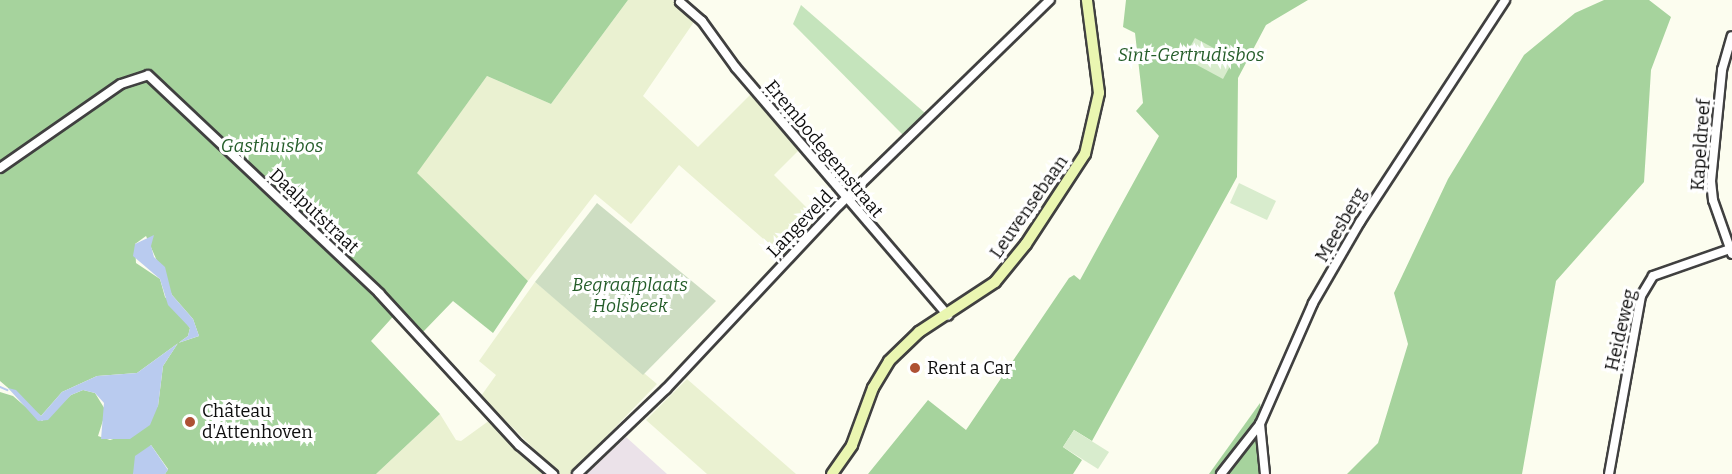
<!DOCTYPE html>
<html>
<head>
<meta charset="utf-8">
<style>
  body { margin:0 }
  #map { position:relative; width:1732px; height:474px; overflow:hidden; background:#fcfdef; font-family:Bitter,serif }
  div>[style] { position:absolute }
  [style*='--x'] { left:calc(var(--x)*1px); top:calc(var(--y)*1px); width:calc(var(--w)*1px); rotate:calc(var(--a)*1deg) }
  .industrial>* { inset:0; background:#ebe2e9 }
  .farmland>* { inset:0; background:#eaf1d1 }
  .green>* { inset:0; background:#c5e4bc }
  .forest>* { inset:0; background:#a6d39d }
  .cemetery>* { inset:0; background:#cdddc2 }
  .pitch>* { inset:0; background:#d8eccd }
  .water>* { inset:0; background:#b9cbef }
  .stream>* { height:2px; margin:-1px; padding:0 1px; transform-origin:1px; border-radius:1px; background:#b9cbef }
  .roads { filter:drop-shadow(2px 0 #404040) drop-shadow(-2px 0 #404040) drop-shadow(0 2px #404040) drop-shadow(0 -2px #404040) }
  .street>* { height:8px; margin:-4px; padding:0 4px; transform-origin:4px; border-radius:4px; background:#fff }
  .secondary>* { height:10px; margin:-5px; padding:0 5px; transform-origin:5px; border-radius:5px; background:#eaf6b1 }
  .dots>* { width:16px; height:16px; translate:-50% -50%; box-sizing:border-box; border:3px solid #fff; border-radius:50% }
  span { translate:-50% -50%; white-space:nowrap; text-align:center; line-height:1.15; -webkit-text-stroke:6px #fff; paint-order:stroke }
  .park-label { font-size:18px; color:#245d29; font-style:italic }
  .street-label { font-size:18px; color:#0d0d0d }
  .poi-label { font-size:18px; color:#0d0d0d }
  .left { translate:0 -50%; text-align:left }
</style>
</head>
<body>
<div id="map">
  <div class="industrial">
    <i style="clip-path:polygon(626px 437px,667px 474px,587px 474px)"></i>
  </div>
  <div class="farmland">
    <i style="clip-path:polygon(628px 0,672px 0,696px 19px,643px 96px,698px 147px,750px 95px,801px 148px,774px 175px,817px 218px,783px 256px,679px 165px,631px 224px,595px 194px,528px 281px,416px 173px,487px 76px,551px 104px)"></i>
    <i style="clip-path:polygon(535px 282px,657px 384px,570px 474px,559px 474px,481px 396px,496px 375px,479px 361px)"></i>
    <i style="clip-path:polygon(687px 379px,796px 474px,707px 474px,646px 420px)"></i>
    <i style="clip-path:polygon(440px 414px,456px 440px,461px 441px,490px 420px,546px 474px,376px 474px)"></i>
  </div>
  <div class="green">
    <i style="clip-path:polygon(801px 5px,925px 113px,904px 136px,793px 24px)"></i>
  </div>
  <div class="forest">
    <i style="clip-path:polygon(0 0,628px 0,551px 104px,487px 76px,417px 173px,528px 281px,493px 333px,453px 301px,421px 334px,399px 310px,371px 341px,440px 414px,376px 474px,165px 474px,168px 469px,151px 445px,133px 474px,0 474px,0 392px,13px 396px,42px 421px,71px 395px,83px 390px,95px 393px,106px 411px,98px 436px,110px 440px,123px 436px,158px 406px,163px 366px,178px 343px,199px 336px,193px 319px,172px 295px,146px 236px,135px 244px,136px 263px,160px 279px,165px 297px,190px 328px,188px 336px,137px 373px,97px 376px,62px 392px,41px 416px,0 381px)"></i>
    <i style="clip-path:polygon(1126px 0,1308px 0,1266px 25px,1238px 78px,1237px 177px,1092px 441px,1074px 430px,1063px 447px,1082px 460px,1073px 474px,868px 474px,928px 400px,966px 430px,1069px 278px,1074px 275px,1080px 280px,1159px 136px,1136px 111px,1143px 103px,1135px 33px,1123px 27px)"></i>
    <i style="clip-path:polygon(1604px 0,1649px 0,1671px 17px,1651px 70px,1644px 182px,1556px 281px,1522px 474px,1347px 474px,1378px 443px,1408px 344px,1394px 293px,1448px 179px,1524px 55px,1575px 13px)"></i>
    <i style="clip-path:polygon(1260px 403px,1269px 474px,1209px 474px)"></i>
  </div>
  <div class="cemetery">
    <i style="clip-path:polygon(597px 203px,716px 301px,643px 375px,535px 282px)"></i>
  </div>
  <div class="pitch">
    <i style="clip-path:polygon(1195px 38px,1234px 59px,1223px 79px,1184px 58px)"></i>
    <i style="clip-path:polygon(1239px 183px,1276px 201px,1267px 220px,1230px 203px)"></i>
    <i style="clip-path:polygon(1074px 430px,1109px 452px,1098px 469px,1063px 447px)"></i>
  </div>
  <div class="water">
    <i style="clip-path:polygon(154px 235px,151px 246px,154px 257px,165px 267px,172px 295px,193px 319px,199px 336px,178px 343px,163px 366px,158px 406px,150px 425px,130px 439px,101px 439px,104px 403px,95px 393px,83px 390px,71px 395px,48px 420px,38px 421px,8px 388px,16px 390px,41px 416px,62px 392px,97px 376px,137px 373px,188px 336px,190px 328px,168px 305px,160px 279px,133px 256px,135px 244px)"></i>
    <i style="clip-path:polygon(151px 445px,168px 470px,165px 474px,133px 474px,135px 456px)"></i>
  </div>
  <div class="stream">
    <i style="--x:0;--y:387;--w:8;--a:23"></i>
  </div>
  <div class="roads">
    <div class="street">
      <i style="--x:680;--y:2;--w:29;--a:41"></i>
      <i style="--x:702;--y:21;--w:58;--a:54.1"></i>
      <i style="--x:736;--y:68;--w:326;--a:49.4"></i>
      <i style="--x:0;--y:168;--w:147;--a:-34.8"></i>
      <i style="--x:121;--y:84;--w:28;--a:-18"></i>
      <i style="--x:148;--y:75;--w:318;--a:43.3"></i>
      <i style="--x:379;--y:293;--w:207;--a:47.4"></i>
      <i style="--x:519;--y:445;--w:45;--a:40.5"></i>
      <i style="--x:1732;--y:254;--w:57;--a:-109.4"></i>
      <i style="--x:1713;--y:200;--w:19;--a:-96"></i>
      <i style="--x:1711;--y:181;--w:112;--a:-84.3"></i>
      <i style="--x:1722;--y:70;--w:35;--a:-74"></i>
      <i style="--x:1260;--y:424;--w:50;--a:84.3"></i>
      <i style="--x:577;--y:474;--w:123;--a:-43.7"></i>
      <i style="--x:666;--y:389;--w:253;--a:-46.8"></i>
      <i style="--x:839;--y:205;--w:294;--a:-44.2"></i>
      <i style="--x:1221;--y:474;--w:63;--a:-52"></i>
      <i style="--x:1260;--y:424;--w:132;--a:-66.3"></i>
      <i style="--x:1313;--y:303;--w:94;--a:-59.9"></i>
      <i style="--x:1360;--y:222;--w:265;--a:-56.8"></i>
      <i style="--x:1609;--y:474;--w:181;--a:-79.8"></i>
      <i style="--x:1641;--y:296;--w:23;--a:-59"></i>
      <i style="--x:1653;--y:276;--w:82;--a:-19.3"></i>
    </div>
    <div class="secondary">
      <i style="--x:832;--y:474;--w:35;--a:-55"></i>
      <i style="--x:852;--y:445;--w:61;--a:-69.8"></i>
      <i style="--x:873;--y:388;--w:31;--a:-59"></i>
      <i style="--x:889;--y:361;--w:42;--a:-44"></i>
      <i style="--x:919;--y:332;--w:91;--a:-33.3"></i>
      <i style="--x:995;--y:282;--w:49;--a:-50.8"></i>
      <i style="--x:1026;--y:244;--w:108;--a:-56.8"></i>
      <i style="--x:1085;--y:154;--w:63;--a:-77.1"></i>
      <i style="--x:1099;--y:93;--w:94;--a:-97.4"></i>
    </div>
  </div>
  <div class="dots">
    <i style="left:915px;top:368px;background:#ae5134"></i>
    <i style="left:190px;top:422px;background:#ae5134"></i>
  </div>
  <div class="park-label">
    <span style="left:1191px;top:55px">Sint-Gertrudisbos</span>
    <span style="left:272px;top:146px">Gasthuisbos</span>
    <span style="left:630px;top:296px">Begraafplaats<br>Holsbeek</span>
  </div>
  <div class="street-label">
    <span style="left:1701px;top:145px;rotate:-86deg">Kapeldreef</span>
    <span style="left:824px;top:149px;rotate:50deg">Erembodegemstraat</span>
    <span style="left:1029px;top:207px;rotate:-55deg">Leuvensebaan</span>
    <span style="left:314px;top:211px;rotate:43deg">Daalputstraat</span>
    <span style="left:800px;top:224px;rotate:-46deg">Langeveld</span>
    <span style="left:1341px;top:225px;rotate:-60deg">Meesberg</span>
    <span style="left:1621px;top:330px;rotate:-77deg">Heideweg</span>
  </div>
  <div class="poi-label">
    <span class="left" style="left:927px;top:368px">Rent a Car</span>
    <span class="left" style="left:202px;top:422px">Château<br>d'Attenhoven</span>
  </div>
</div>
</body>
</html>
